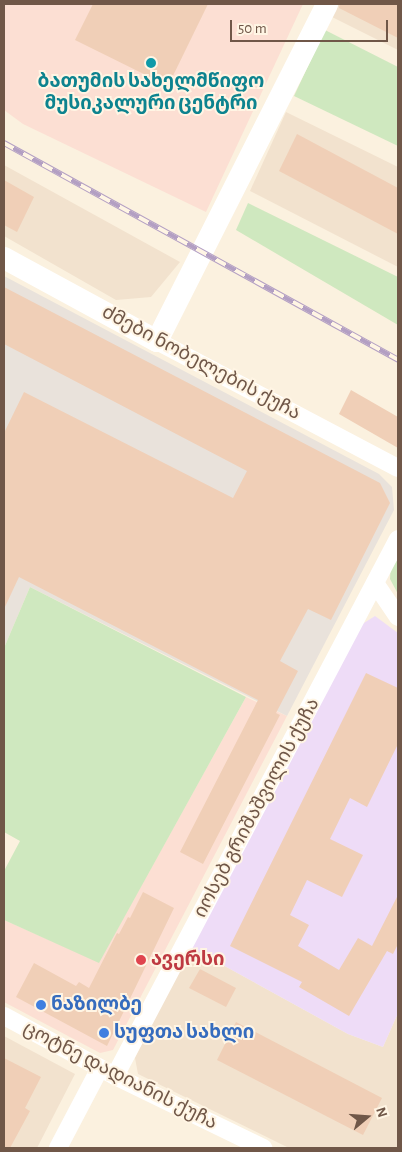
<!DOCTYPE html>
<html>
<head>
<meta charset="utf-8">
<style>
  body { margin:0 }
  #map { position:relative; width:402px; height:1152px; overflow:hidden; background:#fbf1df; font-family:"Alegreya Sans","Noto Sans Georgian",sans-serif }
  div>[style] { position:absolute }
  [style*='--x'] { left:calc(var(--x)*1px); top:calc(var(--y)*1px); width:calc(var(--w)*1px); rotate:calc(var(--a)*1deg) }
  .residential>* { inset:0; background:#f2e2ce }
  .commercial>* { inset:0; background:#fcdfd3 }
  .industrial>* { inset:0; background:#e9e2db }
  .education>* { inset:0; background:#eedcf7 }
  .green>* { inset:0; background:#cfe8bf }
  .building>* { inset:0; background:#f0cfb7 }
  .minor>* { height:18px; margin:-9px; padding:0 9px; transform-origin:9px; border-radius:9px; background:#fff }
  .tertiary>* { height:22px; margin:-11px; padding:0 11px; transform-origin:11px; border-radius:11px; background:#fff }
  .rail>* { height:5.5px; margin-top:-2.75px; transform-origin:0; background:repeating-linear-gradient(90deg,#fff5e4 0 11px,#b39fc3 0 22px); box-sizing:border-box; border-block:1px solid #b39fc3 }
  .dots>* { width:14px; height:14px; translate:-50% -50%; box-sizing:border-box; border:2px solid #fff5e4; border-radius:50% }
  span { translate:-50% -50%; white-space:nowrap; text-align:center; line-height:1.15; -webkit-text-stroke:4px #fff5e4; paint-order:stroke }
  .culture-label { font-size:19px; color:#0d838f; font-weight:700 }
  .street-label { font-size:19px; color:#705748 }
  .health-label { font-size:19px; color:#be3a42; font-weight:700 }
  .left { translate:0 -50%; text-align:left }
  .shop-label { font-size:19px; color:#366cbe; font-weight:700 }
  .frame { position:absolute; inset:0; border:5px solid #705748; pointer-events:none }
  .north { position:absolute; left:342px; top:1092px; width:50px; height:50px; -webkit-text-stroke:4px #fff5e4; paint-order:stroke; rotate:72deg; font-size:14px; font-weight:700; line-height:20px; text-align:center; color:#705748 }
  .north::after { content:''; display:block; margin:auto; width:18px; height:22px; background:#705748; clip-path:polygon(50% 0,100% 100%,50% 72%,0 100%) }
  .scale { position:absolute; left:230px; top:20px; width:158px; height:22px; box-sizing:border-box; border:2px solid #705748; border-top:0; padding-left:6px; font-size:15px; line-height:18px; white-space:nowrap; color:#705748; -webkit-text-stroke:4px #fff5e4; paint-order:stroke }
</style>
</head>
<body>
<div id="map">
  <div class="residential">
    <i style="clip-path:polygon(339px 4px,398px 4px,398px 50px,332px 17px)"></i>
    <i style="clip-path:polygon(286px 112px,398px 167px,398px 267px,250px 191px)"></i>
    <i style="clip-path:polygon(4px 165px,180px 262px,151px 297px,116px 300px,4px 236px)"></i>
    <i style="clip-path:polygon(190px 947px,348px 1034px,383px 1047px,398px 1013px,398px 1148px,289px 1148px,138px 1074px,135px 1058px)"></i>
    <i style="clip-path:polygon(4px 1036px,75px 1074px,37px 1148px,4px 1148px)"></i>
  </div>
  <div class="commercial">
    <i style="clip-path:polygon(4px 4px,303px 4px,206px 212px,23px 124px,4px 110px)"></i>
    <i style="clip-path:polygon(246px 697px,287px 716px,113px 1050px,100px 1053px,4px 1002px,4px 920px,99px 962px)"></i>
  </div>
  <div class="industrial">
    <i style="clip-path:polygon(4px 276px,379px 474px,392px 487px,394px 510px,287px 716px,30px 587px,4px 648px)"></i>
  </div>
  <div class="education">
    <i style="clip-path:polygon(375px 616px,398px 633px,398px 1013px,383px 1047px,348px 1034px,190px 947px,356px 628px)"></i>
  </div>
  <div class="green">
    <i style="clip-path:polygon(325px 30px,398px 67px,398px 146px,294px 96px)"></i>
    <i style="clip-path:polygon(248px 203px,398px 277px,398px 325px,236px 230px)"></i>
    <i style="clip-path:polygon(398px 550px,398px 594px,390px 579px,391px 561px)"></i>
    <i style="clip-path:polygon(30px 587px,246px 697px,99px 963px,4px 920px,4px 871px,20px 841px,4px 832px,4px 648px)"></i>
  </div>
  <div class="building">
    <i style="clip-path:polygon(93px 4px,208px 4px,168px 86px,75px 40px)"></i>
    <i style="clip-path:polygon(340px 4px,398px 4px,398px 38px,339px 8px)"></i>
    <i style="clip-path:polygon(297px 134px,398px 188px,398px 234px,279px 171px)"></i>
    <i style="clip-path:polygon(4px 180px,34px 197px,17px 232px,4px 225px)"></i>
    <i style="clip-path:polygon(4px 287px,380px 483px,390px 503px,331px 620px,308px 609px,280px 661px,298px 671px,276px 713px,280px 715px,203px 864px,180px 852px,258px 700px,19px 577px,4px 609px,4px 433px,24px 392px,233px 498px,247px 471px,4px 344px)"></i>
    <i style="clip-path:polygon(351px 390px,398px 417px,398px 448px,339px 414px)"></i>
    <i style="clip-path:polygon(366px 673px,398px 688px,398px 744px,367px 807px,350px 798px,330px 839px,363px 855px,342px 897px,307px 880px,290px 915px,309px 925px,298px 946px,339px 970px,358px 938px,372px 946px,398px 895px,398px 944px,393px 954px,387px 951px,349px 1016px,299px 987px,302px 982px,230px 946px)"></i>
    <i style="clip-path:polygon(143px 892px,174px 908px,107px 1046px,16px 997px,34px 963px,76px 986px,79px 982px,89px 988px,117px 933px,119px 934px,128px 917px,130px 918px)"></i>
    <i style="clip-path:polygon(200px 969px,236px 988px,226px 1007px,189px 988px)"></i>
    <i style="clip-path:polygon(236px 1022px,382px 1098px,363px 1135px,217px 1060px)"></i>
    <i style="clip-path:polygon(4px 1058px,41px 1077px,25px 1108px,30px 1111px,10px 1148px,4px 1148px)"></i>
  </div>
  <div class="minor">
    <i style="--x:157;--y:341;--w:272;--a:27.8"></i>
    <i style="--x:375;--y:583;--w:41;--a:55.9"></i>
    <i style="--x:4;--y:1016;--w:126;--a:28.4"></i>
    <i style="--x:115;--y:1076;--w:165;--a:25.9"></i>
    <i style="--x:115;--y:1076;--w:607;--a:-62.21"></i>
    <i style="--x:58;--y:1148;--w:90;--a:-62.3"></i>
  </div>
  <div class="tertiary">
    <i style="--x:4;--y:258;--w:174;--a:28.5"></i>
    <i style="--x:157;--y:341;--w:377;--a:-63.2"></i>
  </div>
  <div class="rail">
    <i style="--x:4;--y:143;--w:450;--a:28.8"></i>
  </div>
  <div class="dots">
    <i style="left:151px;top:63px;background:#0f9aa8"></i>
    <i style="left:141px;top:960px;background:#e0444e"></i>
    <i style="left:41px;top:1005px;background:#3f7fe0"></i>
    <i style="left:104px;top:1033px;background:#3f7fe0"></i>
  </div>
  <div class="culture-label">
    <span style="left:151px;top:93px">ბათუმის სახელმწიფო<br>მუსიკალური ცენტრი</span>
  </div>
  <div class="street-label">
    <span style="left:201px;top:363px;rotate:28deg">ძმები ნობელების ქუჩა</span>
    <span style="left:257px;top:808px;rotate:-62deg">იოსებ გრიშაშვილის ქუჩა</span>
    <span style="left:120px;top:1076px;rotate:27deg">ცოტნე დადიანის ქუჩა</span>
  </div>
  <div class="health-label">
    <span class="left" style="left:151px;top:960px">ავერსი</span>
  </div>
  <div class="shop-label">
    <span class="left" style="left:51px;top:1005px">ნაზილბე</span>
    <span class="left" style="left:114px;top:1033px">სუფთა სახლი</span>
  </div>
  <div class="frame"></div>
  <div class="north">N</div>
  <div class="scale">50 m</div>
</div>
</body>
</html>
